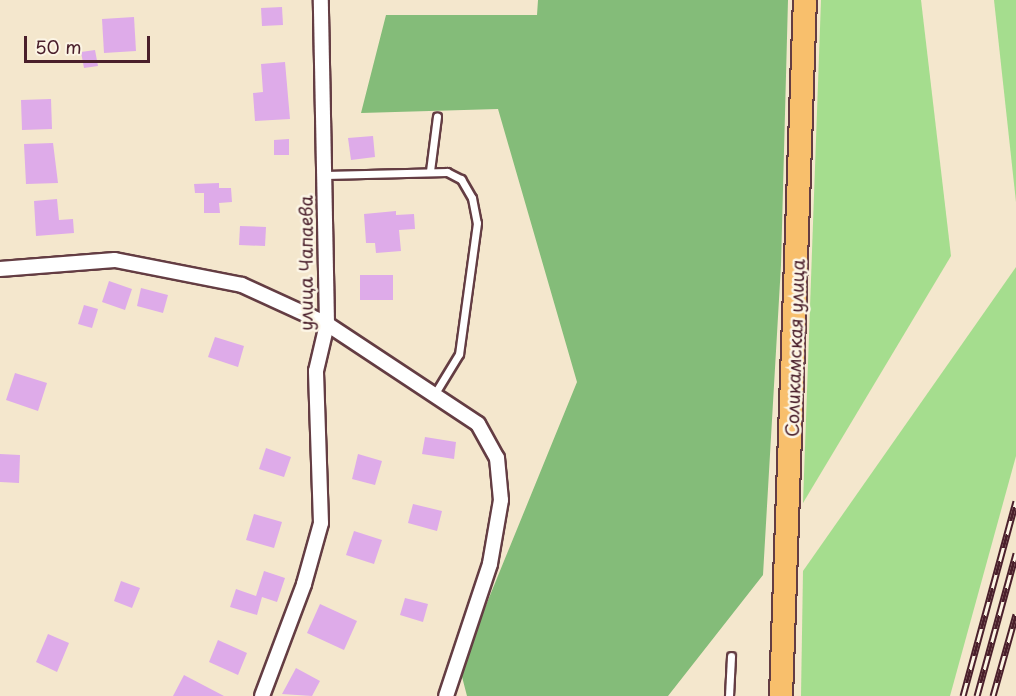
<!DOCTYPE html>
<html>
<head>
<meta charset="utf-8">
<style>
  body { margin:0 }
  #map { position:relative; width:1016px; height:696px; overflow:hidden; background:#f4e7cd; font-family:"Playpen Sans",sans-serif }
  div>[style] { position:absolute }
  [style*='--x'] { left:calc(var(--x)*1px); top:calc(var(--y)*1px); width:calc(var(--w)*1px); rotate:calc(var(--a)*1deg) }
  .green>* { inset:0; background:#a5dd8e }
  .forest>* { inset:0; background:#84bc79 }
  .building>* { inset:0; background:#deabe9 }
  .roads { filter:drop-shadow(2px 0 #643d43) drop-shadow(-2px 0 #643d43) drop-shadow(0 2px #643d43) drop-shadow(0 -2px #643d43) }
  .lane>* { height:7px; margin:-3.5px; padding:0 3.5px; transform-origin:3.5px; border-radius:3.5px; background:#fff }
  .street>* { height:14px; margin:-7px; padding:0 7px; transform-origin:7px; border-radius:7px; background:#fff }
  .primary>* { height:22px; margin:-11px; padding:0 11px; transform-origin:11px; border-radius:11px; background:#f8bf6c }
  .rail>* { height:7px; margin-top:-3.5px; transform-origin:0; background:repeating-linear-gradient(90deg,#fcf5e5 0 14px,#4a1f2b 0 28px); box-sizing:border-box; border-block:2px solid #4a1f2b }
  span { translate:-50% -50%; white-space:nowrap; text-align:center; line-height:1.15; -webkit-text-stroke:5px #fcf5e5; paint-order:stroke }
  .street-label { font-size:18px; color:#4a1f2b }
  .scale { position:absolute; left:24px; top:36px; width:126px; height:27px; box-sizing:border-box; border:3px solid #4a1f2b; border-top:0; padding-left:8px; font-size:18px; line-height:21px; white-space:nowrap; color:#4a1f2b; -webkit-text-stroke:4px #fcf5e5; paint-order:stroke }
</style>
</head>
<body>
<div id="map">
  <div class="green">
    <i style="clip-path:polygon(821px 0,921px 0,951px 256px,803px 503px)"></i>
    <i style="clip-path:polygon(994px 0,1016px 0,1016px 202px)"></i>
    <i style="clip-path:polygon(1016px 267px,1016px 456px,950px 696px,801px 696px,803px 571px)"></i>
  </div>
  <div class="forest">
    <i style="clip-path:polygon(538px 0,788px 0,781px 265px,763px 575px,668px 696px,467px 696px,460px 669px,577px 382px,498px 109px,361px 113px,386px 15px,537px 15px)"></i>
  </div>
  <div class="building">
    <i style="clip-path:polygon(282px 7px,283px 25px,262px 26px,261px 8px)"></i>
    <i style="clip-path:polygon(134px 17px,136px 51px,104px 53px,102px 19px)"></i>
    <i style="clip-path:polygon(95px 50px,98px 66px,84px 68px,81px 52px)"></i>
    <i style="clip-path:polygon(285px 62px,290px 119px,255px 121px,253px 93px,263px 92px,261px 64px)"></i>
    <i style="clip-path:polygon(51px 99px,52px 129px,22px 130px,21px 100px)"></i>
    <i style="clip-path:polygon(373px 136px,375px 157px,351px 160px,348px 138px)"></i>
    <i style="clip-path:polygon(289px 139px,289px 155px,274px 155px,274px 140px)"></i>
    <i style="clip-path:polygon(53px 143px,58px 183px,26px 184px,24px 144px)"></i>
    <i style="clip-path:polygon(219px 183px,219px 188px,231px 188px,232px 202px,219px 203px,220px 213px,204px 213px,204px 193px,195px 193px,194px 184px)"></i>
    <i style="clip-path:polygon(57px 199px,59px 220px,73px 219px,74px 233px,36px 236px,34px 201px)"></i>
    <i style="clip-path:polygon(396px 211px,396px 215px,414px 214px,415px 229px,399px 230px,401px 251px,376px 253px,375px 243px,366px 243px,364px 214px)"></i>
    <i style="clip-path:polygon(240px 226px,266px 227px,265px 246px,239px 245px)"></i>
    <i style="clip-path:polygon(360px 275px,393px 275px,393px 300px,360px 300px)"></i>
    <i style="clip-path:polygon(109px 281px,132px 289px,125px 310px,102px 302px)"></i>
    <i style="clip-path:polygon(141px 288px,168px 295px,163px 313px,137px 306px)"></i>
    <i style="clip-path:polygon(84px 305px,98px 309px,92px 328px,78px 324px)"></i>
    <i style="clip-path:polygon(215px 337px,244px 346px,238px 367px,208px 357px)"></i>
    <i style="clip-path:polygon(15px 373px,47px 383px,38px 411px,6px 400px)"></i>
    <i style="clip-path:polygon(425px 437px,456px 442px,454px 459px,422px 454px)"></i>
    <i style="clip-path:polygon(266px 448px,291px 457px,284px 477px,259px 469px)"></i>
    <i style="clip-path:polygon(0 454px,20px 455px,19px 483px,0 482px)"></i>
    <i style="clip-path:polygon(358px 454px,382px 461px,375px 485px,352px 479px)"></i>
    <i style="clip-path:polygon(413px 504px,442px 511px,437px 531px,408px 523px)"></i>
    <i style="clip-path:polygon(254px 514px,282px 522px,274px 548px,246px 540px)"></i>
    <i style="clip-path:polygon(354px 531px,382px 540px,374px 564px,346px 555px)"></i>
    <i style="clip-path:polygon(264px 571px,285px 578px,277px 602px,262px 597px,257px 615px,230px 607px,236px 589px,256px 596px)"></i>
    <i style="clip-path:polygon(121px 581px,140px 588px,132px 608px,114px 601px)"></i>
    <i style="clip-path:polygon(405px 598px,428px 604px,423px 622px,400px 615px)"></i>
    <i style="clip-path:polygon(320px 604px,357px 621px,344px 650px,307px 633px)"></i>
    <i style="clip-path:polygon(48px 634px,69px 643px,57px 672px,36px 662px)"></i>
    <i style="clip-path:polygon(218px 640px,247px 653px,238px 675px,209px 662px)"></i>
    <i style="clip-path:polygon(296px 668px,320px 681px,312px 696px,282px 694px)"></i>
    <i style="clip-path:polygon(184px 675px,224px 696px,173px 696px)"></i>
  </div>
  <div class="roads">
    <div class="lane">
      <i style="--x:430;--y:171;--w:55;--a:-82.7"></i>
      <i style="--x:325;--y:175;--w:122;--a:-1.4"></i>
      <i style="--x:447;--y:172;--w:16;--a:27"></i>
      <i style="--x:461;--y:179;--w:22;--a:60"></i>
      <i style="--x:472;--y:198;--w:25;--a:79"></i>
      <i style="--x:477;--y:223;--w:132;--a:97.8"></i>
      <i style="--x:459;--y:354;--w:48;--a:121.4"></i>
      <i style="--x:729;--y:696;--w:40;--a:-87.1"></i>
    </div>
    <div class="street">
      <i style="--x:0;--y:269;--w:115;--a:-4.5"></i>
      <i style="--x:115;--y:260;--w:129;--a:11.1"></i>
      <i style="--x:242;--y:285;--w:94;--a:24.6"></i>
      <i style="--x:327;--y:324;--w:181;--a:33.5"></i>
      <i style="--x:478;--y:424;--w:39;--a:61"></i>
      <i style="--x:497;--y:458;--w:42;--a:84.6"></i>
      <i style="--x:501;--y:500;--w:65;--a:99.8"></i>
      <i style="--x:490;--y:564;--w:139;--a:108.4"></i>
      <i style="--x:262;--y:696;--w:120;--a:-69.4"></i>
      <i style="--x:304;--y:584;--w:63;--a:-74.4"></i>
      <i style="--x:321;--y:523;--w:152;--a:-91.9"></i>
      <i style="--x:316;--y:371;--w:48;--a:-76.8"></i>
      <i style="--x:327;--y:324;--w:324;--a:-91.1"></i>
    </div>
    <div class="primary">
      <i style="--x:781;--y:696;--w:696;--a:-88.03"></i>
    </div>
  </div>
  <div class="rail">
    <i style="--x:963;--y:696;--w:202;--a:-74.8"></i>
    <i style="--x:977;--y:696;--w:148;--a:-74.7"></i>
    <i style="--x:993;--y:696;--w:85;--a:-74.3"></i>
  </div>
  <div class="street-label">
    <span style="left:306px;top:263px;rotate:-90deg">улица Чапаева</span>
    <span style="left:795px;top:348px;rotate:-88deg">Соликамская улица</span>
  </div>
  <div class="scale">50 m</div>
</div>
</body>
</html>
